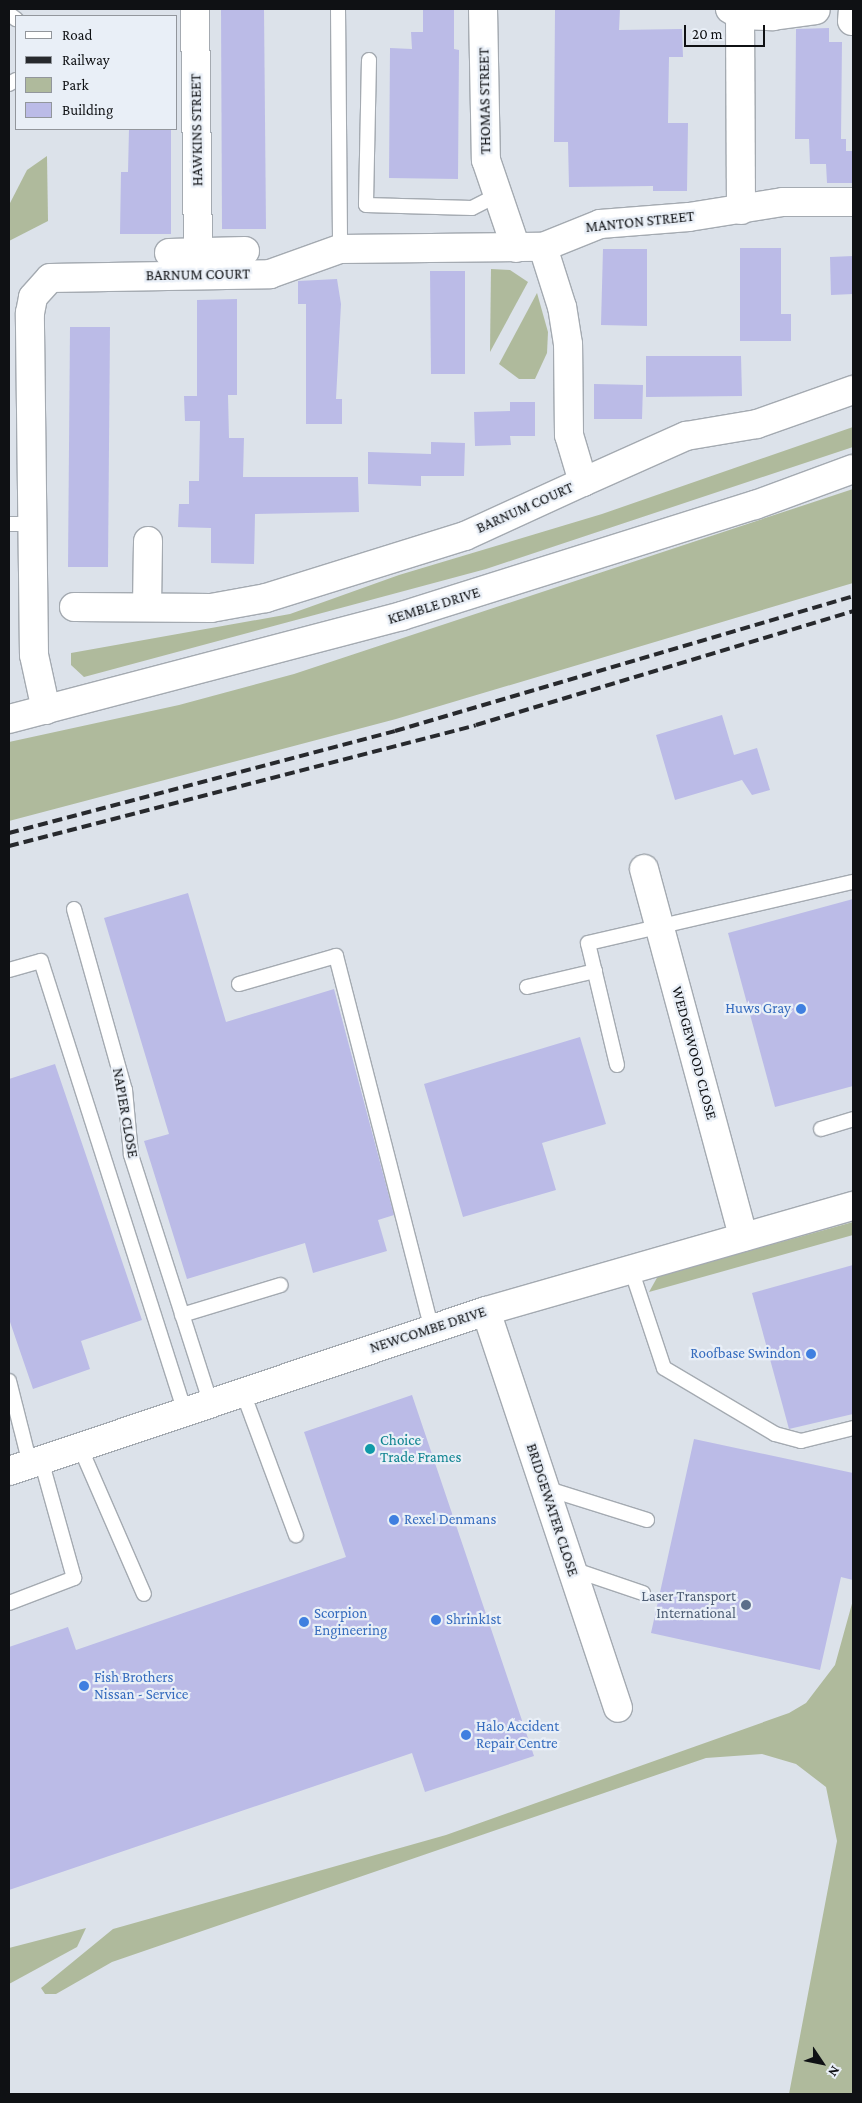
<!DOCTYPE html>
<html>
<head>
<meta charset="utf-8">
<style>
  body { margin:0 }
  #map { position:relative; width:862px; height:2103px; overflow:hidden; background:#dce2ea; font-family:"Crimson Pro",serif }
  div>[style] { position:absolute }
  [style*='--x'] { left:calc(var(--x)*1px); top:calc(var(--y)*1px); width:calc(var(--w)*1px); rotate:calc(var(--a)*1deg) }
  .green>* { inset:0; background:#afba9c }
  .building>* { inset:0; background:#bbbbe7 }
  .roads { filter:drop-shadow(1px 0 #a4aab1) drop-shadow(-1px 0 #a4aab1) drop-shadow(0 1px #a4aab1) drop-shadow(0 -1px #a4aab1) }
  .lane>* { height:14px; margin:-7px; padding:0 7px; transform-origin:7px; border-radius:7px; background:#fff }
  .street>* { height:28px; margin:-14px; padding:0 14px; transform-origin:14px; border-radius:14px; background:#fff }
  .secondary>* { height:28px; margin:-14px; padding:0 14px; transform-origin:14px; border-radius:14px; background:#fff }
  .rail>* { height:4px; margin-top:-2px; transform-origin:0; background:repeating-linear-gradient(90deg,#27292d 0 10px,transparent 0 15px) }
  .dots>* { width:14px; height:14px; translate:-50% -50%; box-sizing:border-box; border:2px solid #e9eff7; border-radius:50% }
  span { translate:-50% -50%; white-space:nowrap; text-align:center; line-height:1.15; -webkit-text-stroke:4.5px #e9eff7; paint-order:stroke }
  .street-label { font-size:15px; color:#0f1114 }
  .shop-label { font-size:15px; color:#366cbe }
  .right { translate:-100% -50%; text-align:right }
  .left { translate:0 -50%; text-align:left }
  .culture-label { font-size:15px; color:#0d838f }
  .service-label { font-size:15px; color:#4e5e75 }
  .frame { position:absolute; inset:0; border:10px solid #0f1114; pointer-events:none }
  .legend { position:absolute; left:15px; top:15px; width:162px; height:115px; box-sizing:border-box; background:#e9eff7; border:1px solid #92969c; margin:0; padding:6px 9px; list-style:none; font-size:15px; color:#0f1114 }
  .legend li { display:flex; align-items:center; gap:10px; height:25px }
  .legend b { width:25px; border:1px solid #92969c }
  .north { position:absolute; left:797px; top:2038px; width:50px; height:50px; -webkit-text-stroke:4px #e9eff7; paint-order:stroke; rotate:124deg; font-size:14px; font-weight:700; line-height:20px; text-align:center; color:#0f1114 }
  .north::after { content:''; display:block; margin:auto; width:18px; height:22px; background:#0f1114; clip-path:polygon(50% 0,100% 100%,50% 72%,0 100%) }
  .scale { position:absolute; left:684px; top:25px; width:81px; height:22px; box-sizing:border-box; border:2px solid #0f1114; border-top:0; padding-left:6px; font-size:15px; line-height:18px; white-space:nowrap; color:#0f1114; -webkit-text-stroke:4px #e9eff7; paint-order:stroke }
</style>
</head>
<body>
<div id="map">
  <div class="green">
    <i style="clip-path:polygon(47px 156px,48px 221px,9px 241px,9px 205px,27px 170px)"></i>
    <i style="clip-path:polygon(491px 269px,510px 270px,528px 282px,490px 352px)"></i>
    <i style="clip-path:polygon(537px 293px,548px 332px,547px 353px,535px 379px,519px 379px,499px 364px)"></i>
    <i style="clip-path:polygon(853px 427px,853px 447px,486px 569px,84px 677px,71px 665px,71px 653px,290px 614px,399px 575px,602px 514px)"></i>
    <i style="clip-path:polygon(853px 489px,853px 583px,396px 719px,9px 821px,9px 742px,179px 705px,294px 674px)"></i>
    <i style="clip-path:polygon(853px 1222px,853px 1235px,649px 1292px,658px 1276px)"></i>
    <i style="clip-path:polygon(853px 1600px,853px 2094px,789px 2094px,837px 1841px,826px 1787px,796px 1764px,762px 1754px,706px 1758px,112px 1962px,56px 1994px,45px 1994px,41px 1988px,113px 1929px,446px 1835px,789px 1713px,806px 1703px,835px 1665px)"></i>
    <i style="clip-path:polygon(86px 1928px,77px 1947px,9px 1984px,9px 1948px)"></i>
  </div>
  <div class="building">
    <i style="clip-path:polygon(221px 9px,264px 9px,266px 229px,222px 229px)"></i>
    <i style="clip-path:polygon(423px 9px,454px 9px,454px 49px,459px 50px,458px 179px,389px 178px,390px 48px,412px 49px,411px 32px,423px 32px)"></i>
    <i style="clip-path:polygon(555px 9px,620px 9px,619px 30px,682px 29px,683px 57px,669px 57px,668px 123px,688px 123px,687px 191px,653px 191px,653px 186px,569px 187px,568px 142px,554px 142px)"></i>
    <i style="clip-path:polygon(829px 28px,829px 42px,842px 42px,841px 139px,846px 139px,846px 151px,853px 151px,853px 183px,827px 183px,826px 164px,810px 164px,809px 139px,795px 139px,796px 29px)"></i>
    <i style="clip-path:polygon(129px 129px,171px 129px,171px 234px,120px 234px,121px 172px,128px 172px)"></i>
    <i style="clip-path:polygon(740px 248px,781px 248px,781px 314px,791px 314px,791px 341px,740px 341px)"></i>
    <i style="clip-path:polygon(603px 249px,647px 249px,647px 326px,601px 325px)"></i>
    <i style="clip-path:polygon(853px 256px,853px 294px,831px 295px,830px 257px)"></i>
    <i style="clip-path:polygon(430px 271px,465px 271px,465px 374px,431px 374px)"></i>
    <i style="clip-path:polygon(337px 279px,341px 304px,336px 399px,342px 399px,342px 424px,306px 424px,306px 304px,298px 304px,298px 281px)"></i>
    <i style="clip-path:polygon(237px 299px,237px 395px,228px 395px,229px 438px,244px 438px,243px 477px,358px 477px,359px 512px,255px 514px,254px 564px,211px 563px,211px 528px,178px 527px,179px 504px,189px 504px,189px 481px,199px 481px,200px 421px,185px 421px,184px 396px,197px 396px,197px 300px)"></i>
    <i style="clip-path:polygon(70px 327px,110px 327px,108px 567px,68px 567px)"></i>
    <i style="clip-path:polygon(646px 356px,741px 356px,742px 396px,646px 397px)"></i>
    <i style="clip-path:polygon(594px 384px,643px 385px,642px 419px,594px 419px)"></i>
    <i style="clip-path:polygon(510px 402px,535px 402px,535px 436px,510px 436px,511px 445px,475px 446px,474px 412px,510px 411px)"></i>
    <i style="clip-path:polygon(431px 442px,465px 443px,464px 476px,421px 476px,421px 486px,368px 484px,368px 452px,431px 454px)"></i>
    <i style="clip-path:polygon(722px 715px,734px 755px,757px 748px,770px 790px,752px 795px,742px 780px,675px 800px,656px 735px)"></i>
    <i style="clip-path:polygon(188px 893px,226px 1022px,334px 989px,394px 1215px,378px 1220px,387px 1251px,313px 1273px,305px 1243px,187px 1279px,144px 1141px,169px 1134px,104px 918px)"></i>
    <i style="clip-path:polygon(853px 899px,853px 1086px,775px 1107px,728px 933px)"></i>
    <i style="clip-path:polygon(580px 1037px,606px 1124px,542px 1143px,556px 1190px,463px 1217px,424px 1084px)"></i>
    <i style="clip-path:polygon(55px 1064px,142px 1320px,81px 1341px,90px 1369px,33px 1389px,9px 1319px,9px 1079px)"></i>
    <i style="clip-path:polygon(853px 1265px,853px 1414px,789px 1429px,752px 1293px)"></i>
    <i style="clip-path:polygon(412px 1395px,534px 1756px,425px 1792px,412px 1753px,9px 1890px,9px 1647px,68px 1627px,76px 1650px,346px 1557px,304px 1432px)"></i>
    <i style="clip-path:polygon(694px 1439px,853px 1473px,853px 1580px,841px 1577px,820px 1670px,651px 1633px)"></i>
  </div>
  <div class="roads">
    <div class="lane">
      <i style="--x:338;--y:9;--w:240;--a:89.5"></i>
      <i style="--x:9;--y:14;--w:9;--a:36"></i>
      <i style="--x:369;--y:60;--w:145;--a:91.2"></i>
      <i style="--x:366;--y:205;--w:106;--a:1.6"></i>
      <i style="--x:472;--y:208;--w:27;--a:-27"></i>
      <i style="--x:9;--y:84;--w:8;--a:-30"></i>
      <i style="--x:9;--y:524;--w:24;--a:0"></i>
      <i style="--x:74;--y:909;--w:188;--a:74.3"></i>
      <i style="--x:125;--y:1090;--w:65;--a:84.7"></i>
      <i style="--x:131;--y:1155;--w:258;--a:72.2"></i>
      <i style="--x:9;--y:970;--w:33;--a:-16"></i>
      <i style="--x:41;--y:961;--w:471;--a:72.3"></i>
      <i style="--x:239;--y:984;--w:101;--a:-16.1"></i>
      <i style="--x:336;--y:956;--w:385;--a:75.6"></i>
      <i style="--x:527;--y:987;--w:70;--a:-13.2"></i>
      <i style="--x:617;--y:1065;--w:125;--a:-103.4"></i>
      <i style="--x:588;--y:943;--w:272;--a:-13"></i>
      <i style="--x:821;--y:1129;--w:34;--a:-17"></i>
      <i style="--x:631;--y:1269;--w:104;--a:71.6"></i>
      <i style="--x:664;--y:1368;--w:129;--a:30.7"></i>
      <i style="--x:775;--y:1434;--w:27;--a:15"></i>
      <i style="--x:801;--y:1441;--w:54;--a:-14"></i>
      <i style="--x:182;--y:1315;--w:103;--a:-16.9"></i>
      <i style="--x:9;--y:1381;--w:86;--a:75.8"></i>
      <i style="--x:242;--y:1390;--w:155;--a:69.6"></i>
      <i style="--x:80;--y:1447;--w:160;--a:66.5"></i>
      <i style="--x:545;--y:1488;--w:107;--a:17.4"></i>
      <i style="--x:572;--y:1569;--w:75;--a:18.7"></i>
      <i style="--x:9;--y:1603;--w:70;--a:-21"></i>
      <i style="--x:74;--y:1578;--w:123;--a:-105.6"></i>
    </div>
    <div class="street">
      <i style="--x:195;--y:9;--w:243;--a:89.3"></i>
      <i style="--x:483;--y:9;--w:151;--a:88.9"></i>
      <i style="--x:486;--y:160;--w:93;--a:71.2"></i>
      <i style="--x:730;--y:9;--w:12;--a:31"></i>
      <i style="--x:740;--y:15;--w:33;--a:2"></i>
      <i style="--x:773;--y:16;--w:43;--a:-7.9"></i>
      <i style="--x:740;--y:15;--w:195;--a:89.7"></i>
      <i style="--x:852;--y:21;--w:12;--a:-85"></i>
      <i style="--x:169;--y:253;--w:76;--a:-1.5"></i>
      <i style="--x:583;--y:482;--w:113;--a:-24.1"></i>
      <i style="--x:686;--y:436;--w:72;--a:-9.6"></i>
      <i style="--x:757;--y:424;--w:102;--a:-19.5"></i>
      <i style="--x:74;--y:607;--w:137;--a:0.4"></i>
      <i style="--x:211;--y:608;--w:56;--a:-10.3"></i>
      <i style="--x:266;--y:598;--w:208;--a:-17.3"></i>
      <i style="--x:465;--y:536;--w:130;--a:-24.6"></i>
      <i style="--x:583;--y:482;--w:49;--a:-106.6"></i>
      <i style="--x:569;--y:435;--w:91;--a:-90.6"></i>
      <i style="--x:568;--y:344;--w:37;--a:-99"></i>
      <i style="--x:562;--y:307;--w:63;--a:-107.6"></i>
      <i style="--x:147;--y:607;--w:66;--a:-89.1"></i>
      <i style="--x:46;--y:710;--w:56;--a:-102.3"></i>
      <i style="--x:34;--y:655;--w:342;--a:-90.7"></i>
      <i style="--x:30;--y:313;--w:16;--a:-79"></i>
      <i style="--x:33;--y:297;--w:25;--a:-48"></i>
      <i style="--x:50;--y:278;--w:220;--a:-1"></i>
      <i style="--x:270;--y:274;--w:74;--a:-19.7"></i>
      <i style="--x:340;--y:249;--w:203;--a:-0.6"></i>
      <i style="--x:543;--y:247;--w:61;--a:-22"></i>
      <i style="--x:600;--y:224;--w:89;--a:-4.5"></i>
      <i style="--x:689;--y:217;--w:95;--a:-9.1"></i>
      <i style="--x:783;--y:202;--w:70;--a:0"></i>
      <i style="--x:644;--y:869;--w:381;--a:74.9"></i>
      <i style="--x:486;--y:1311;--w:418;--a:71.6"></i>
      <i style="--x:9;--y:1471;--w:503;--a:-18.54"></i>
      <i style="--x:486;--y:1311;--w:382;--a:-16"></i>
    </div>
    <div class="secondary">
      <i style="--x:9;--y:719;--w:406;--a:-14.7"></i>
      <i style="--x:402;--y:616;--w:370;--a:-17.5"></i>
      <i style="--x:755;--y:505;--w:104;--a:-20.2"></i>
    </div>
  </div>
  <div class="rail">
    <i style="--x:9;--y:833;--w:399;--a:-14.8"></i>
    <i style="--x:395;--y:731;--w:477;--a:-16.4"></i>
    <i style="--x:9;--y:846;--w:482;--a:-14.5"></i>
    <i style="--x:476;--y:725;--w:394;--a:-16.8"></i>
  </div>
  <div class="dots">
    <i style="left:801px;top:1009px;background:#3f7fe0"></i>
    <i style="left:811px;top:1354px;background:#3f7fe0"></i>
    <i style="left:370px;top:1449px;background:#0f9aa8"></i>
    <i style="left:394px;top:1520px;background:#3f7fe0"></i>
    <i style="left:746px;top:1605px;background:#5c6f8a"></i>
    <i style="left:436px;top:1620px;background:#3f7fe0"></i>
    <i style="left:304px;top:1622px;background:#3f7fe0"></i>
    <i style="left:84px;top:1686px;background:#3f7fe0"></i>
    <i style="left:466px;top:1735px;background:#3f7fe0"></i>
  </div>
  <div class="street-label">
    <span style="left:485px;top:101px;rotate:-91deg">THOMAS STREET</span>
    <span style="left:197px;top:130px;rotate:-91deg">HAWKINS STREET</span>
    <span style="left:640px;top:222px;rotate:-6deg">MANTON STREET</span>
    <span style="left:198px;top:275px;rotate:-1deg">BARNUM COURT</span>
    <span style="left:525px;top:508px;rotate:-24deg">BARNUM COURT</span>
    <span style="left:434px;top:606px;rotate:-17deg">KEMBLE DRIVE</span>
    <span style="left:694px;top:1053px;rotate:75deg">WEDGEWOOD CLOSE</span>
    <span style="left:125px;top:1113px;rotate:80deg">NAPIER CLOSE</span>
    <span style="left:428px;top:1330px;rotate:-18deg">NEWCOMBE DRIVE</span>
    <span style="left:552px;top:1510px;rotate:72deg">BRIDGEWATER CLOSE</span>
  </div>
  <div class="shop-label">
    <span class="right" style="left:791px;top:1009px">Huws Gray</span>
    <span class="right" style="left:801px;top:1354px">Roofbase Swindon</span>
    <span class="left" style="left:404px;top:1520px">Rexel Denmans</span>
    <span class="left" style="left:314px;top:1622px">Scorpion<br>Engineering</span>
    <span class="left" style="left:446px;top:1620px">Shrink1st</span>
    <span class="left" style="left:94px;top:1686px">Fish Brothers<br>Nissan - Service</span>
    <span class="left" style="left:476px;top:1735px">Halo Accident<br>Repair Centre</span>
  </div>
  <div class="culture-label">
    <span class="left" style="left:380px;top:1449px">Choice<br>Trade Frames</span>
  </div>
  <div class="service-label">
    <span class="right" style="left:736px;top:1605px">Laser Transport<br>International</span>
  </div>
  <div class="frame"></div>
  <ul class="legend">
  <li><b style="height:6px;background:#fff"></b>Road</li>
  <li><b style="height:6px;background:#27292d"></b>Railway</li>
  <li><b style="height:14px;background:#afba9c"></b>Park</li>
  <li><b style="height:14px;background:#bbbbe7"></b>Building</li>
  </ul>
  <div class="north">N</div>
  <div class="scale">20 m</div>
</div>
</body>
</html>
